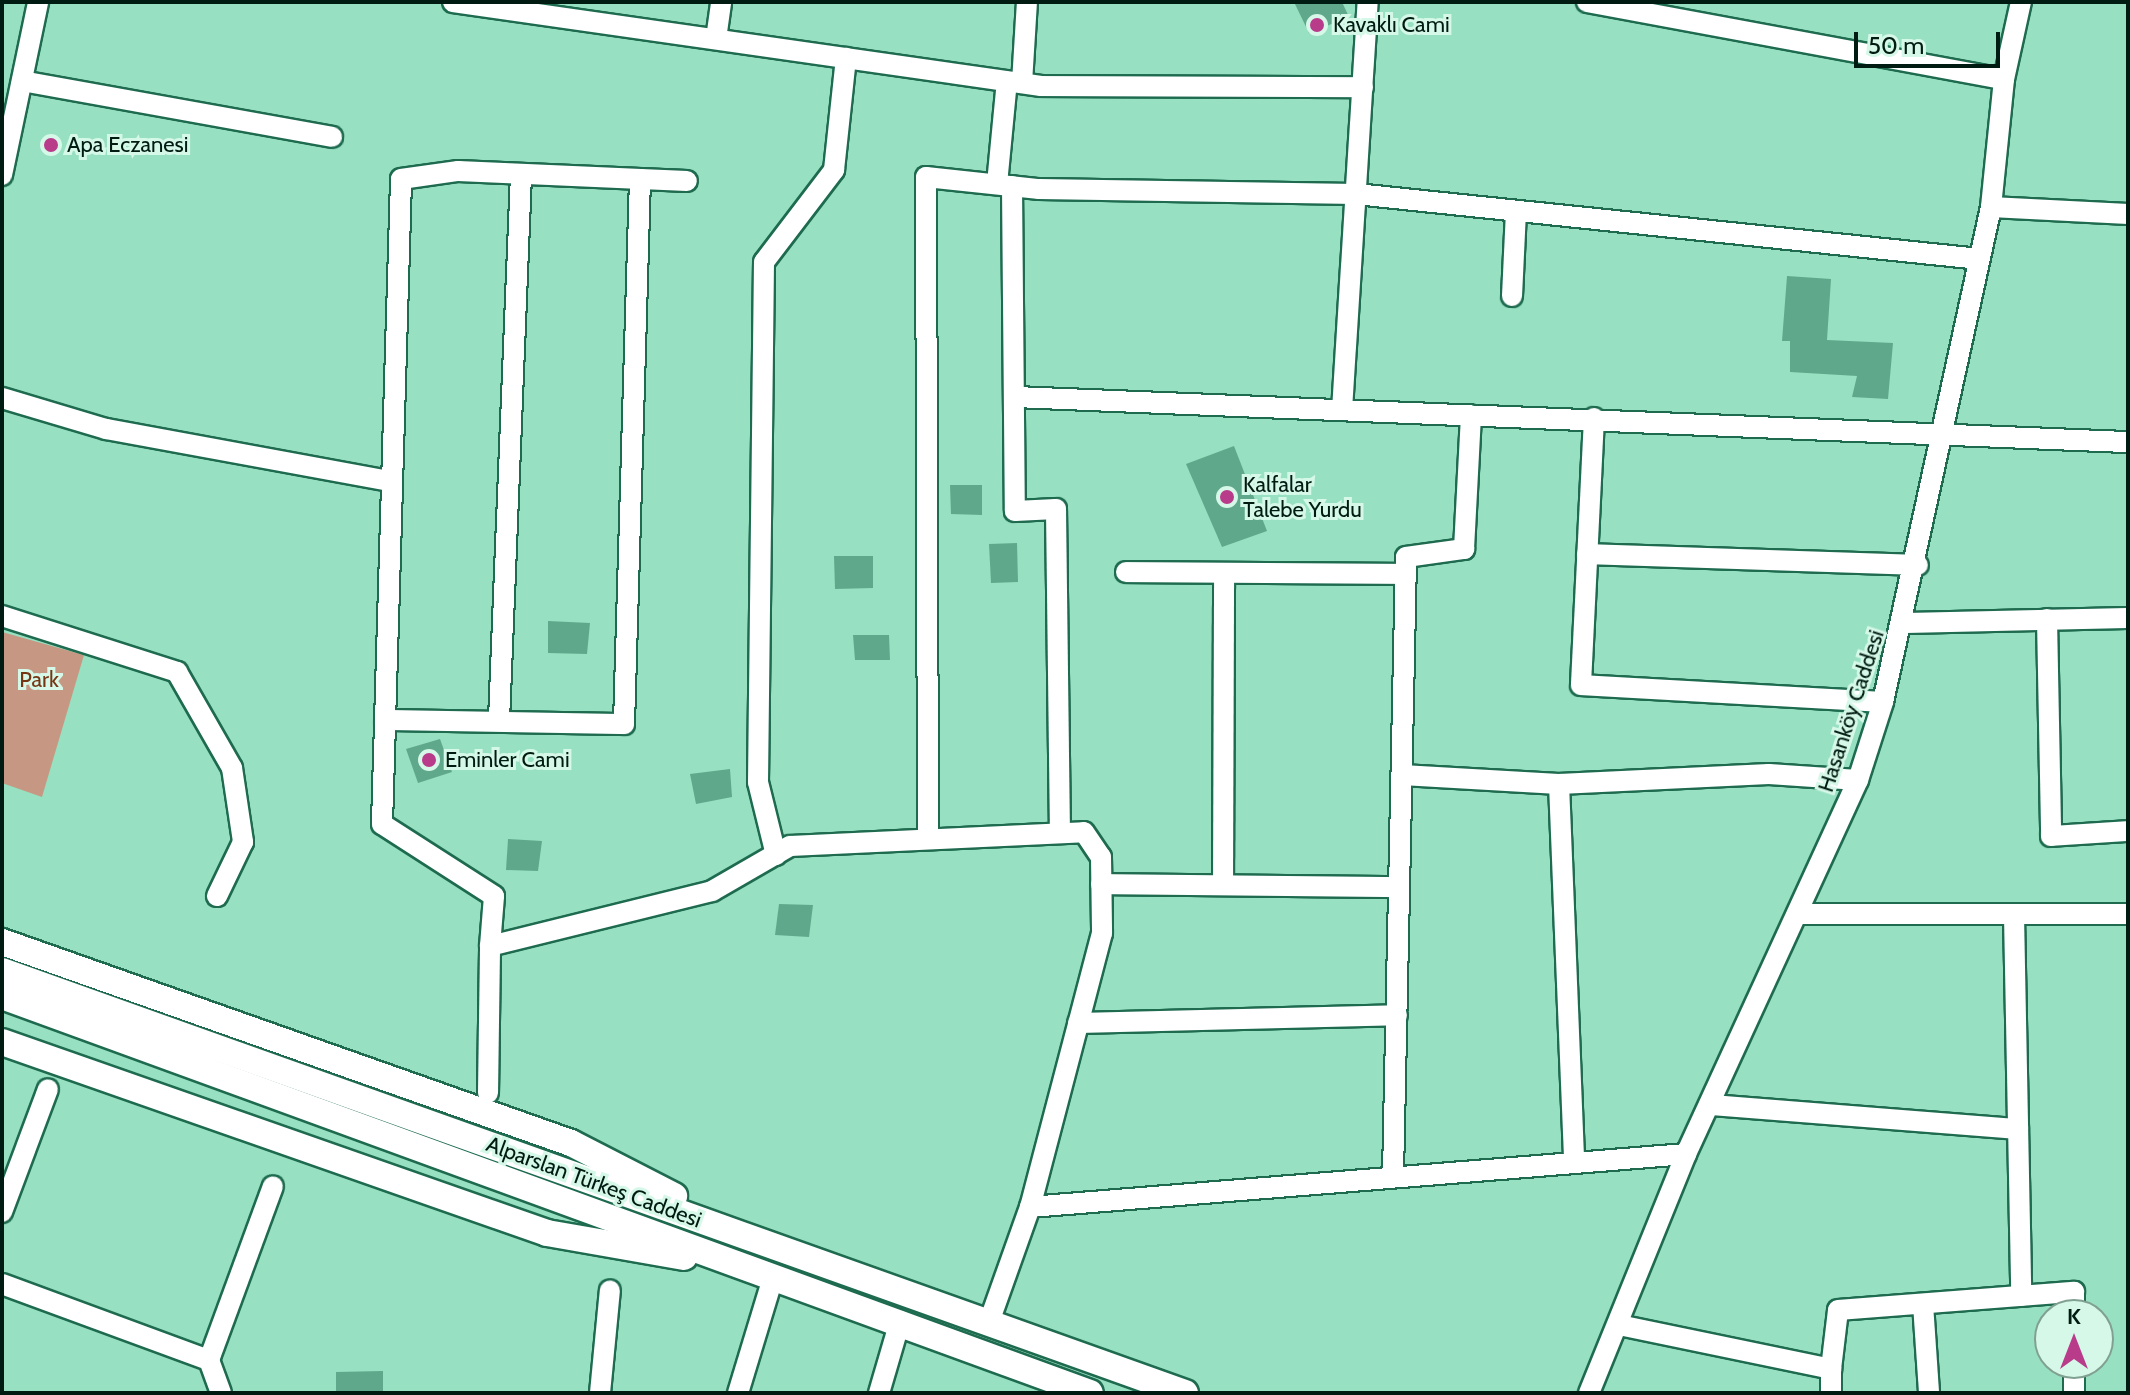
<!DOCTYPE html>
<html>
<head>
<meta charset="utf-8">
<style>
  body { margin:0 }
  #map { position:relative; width:2130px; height:1395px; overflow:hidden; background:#97e0c1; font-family:Cabin,sans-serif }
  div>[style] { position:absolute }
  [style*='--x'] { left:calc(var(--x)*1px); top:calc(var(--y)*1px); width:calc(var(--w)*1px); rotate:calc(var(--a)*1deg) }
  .green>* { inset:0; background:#c69884 }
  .building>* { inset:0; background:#60a88b }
  .roads { filter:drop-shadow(2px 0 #1e6b50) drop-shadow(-2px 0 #1e6b50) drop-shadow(0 2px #1e6b50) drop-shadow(0 -2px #1e6b50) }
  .minor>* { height:20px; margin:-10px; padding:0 10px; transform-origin:10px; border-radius:10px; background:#fff }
  .major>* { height:26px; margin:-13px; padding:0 13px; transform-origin:13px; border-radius:13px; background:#fff }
  .dots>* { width:22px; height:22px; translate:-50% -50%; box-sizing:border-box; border:4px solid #d5f8e8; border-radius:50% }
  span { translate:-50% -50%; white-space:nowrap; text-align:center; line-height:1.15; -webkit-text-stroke:6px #d5f8e8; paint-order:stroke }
  .poi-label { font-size:22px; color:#001b11 }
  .left { translate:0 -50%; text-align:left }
  .park-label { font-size:22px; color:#773613 }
  .street-label { font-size:22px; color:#001b11 }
  .frame { position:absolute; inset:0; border:4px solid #001b11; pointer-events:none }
  .north { position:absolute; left:2034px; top:1299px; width:80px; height:80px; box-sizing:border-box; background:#d5f8e8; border:2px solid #80a092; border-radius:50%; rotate:0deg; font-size:22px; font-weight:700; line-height:32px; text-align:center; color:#001b11 }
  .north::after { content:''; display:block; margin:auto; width:28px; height:36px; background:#b93c8b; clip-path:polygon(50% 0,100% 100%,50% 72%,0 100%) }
  .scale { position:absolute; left:1854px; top:32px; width:146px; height:36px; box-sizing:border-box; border:4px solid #001b11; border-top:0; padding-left:10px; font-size:24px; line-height:28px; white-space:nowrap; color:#001b11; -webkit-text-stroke:6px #d5f8e8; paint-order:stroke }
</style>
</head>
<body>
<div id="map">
  <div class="green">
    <i style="clip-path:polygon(2px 632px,84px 655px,42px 797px,2px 783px)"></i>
  </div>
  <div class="building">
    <i style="clip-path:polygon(1294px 2px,1342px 2px,1349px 17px,1309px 33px)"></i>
    <i style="clip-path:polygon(1787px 276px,1831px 279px,1827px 340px,1893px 343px,1888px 399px,1852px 397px,1857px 376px,1790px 372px,1790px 341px,1782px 341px)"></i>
    <i style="clip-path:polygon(1234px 446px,1267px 531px,1222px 547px,1186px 464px)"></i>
    <i style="clip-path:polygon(950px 485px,982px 485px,982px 515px,951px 514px)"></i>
    <i style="clip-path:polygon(1017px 543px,1018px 582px,991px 583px,989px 544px)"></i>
    <i style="clip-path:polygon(834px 556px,873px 556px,873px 588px,835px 589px)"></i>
    <i style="clip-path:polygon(548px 621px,590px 623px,587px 654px,548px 653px)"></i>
    <i style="clip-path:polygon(853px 635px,889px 635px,890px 660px,855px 660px)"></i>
    <i style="clip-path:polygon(440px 739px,452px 772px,418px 783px,406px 749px)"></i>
    <i style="clip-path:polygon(730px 769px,732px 797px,696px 804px,690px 774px)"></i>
    <i style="clip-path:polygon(508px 839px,542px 841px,538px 871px,506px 870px)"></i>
    <i style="clip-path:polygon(779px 904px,813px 905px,809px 937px,775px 935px)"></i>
    <i style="clip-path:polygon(383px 1371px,383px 1393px,336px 1393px,336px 1372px)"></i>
  </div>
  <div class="roads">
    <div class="minor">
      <i style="--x:453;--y:2;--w:594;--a:8.13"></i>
      <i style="--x:1041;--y:86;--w:322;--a:0.2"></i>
      <i style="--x:1587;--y:2;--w:424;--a:10.5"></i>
      <i style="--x:716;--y:39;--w:37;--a:-82"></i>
      <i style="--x:22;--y:81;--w:315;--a:10.2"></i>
      <i style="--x:1022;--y:83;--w:81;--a:-86.5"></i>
      <i style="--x:2;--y:175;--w:177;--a:-78.2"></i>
      <i style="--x:997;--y:184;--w:103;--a:-84.5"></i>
      <i style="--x:1012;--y:186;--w:325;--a:89.5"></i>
      <i style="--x:1015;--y:511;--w:41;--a:-2.8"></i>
      <i style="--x:1056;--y:509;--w:324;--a:89.3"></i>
      <i style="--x:1991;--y:207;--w:137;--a:2.9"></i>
      <i style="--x:1512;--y:296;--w:84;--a:-87.3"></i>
      <i style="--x:1015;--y:397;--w:1114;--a:2.32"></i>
      <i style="--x:2;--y:398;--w:109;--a:16.6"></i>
      <i style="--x:106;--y:429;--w:289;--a:10.4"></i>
      <i style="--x:1342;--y:410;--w:409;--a:-86.4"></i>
      <i style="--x:1594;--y:418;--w:267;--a:92.8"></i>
      <i style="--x:1581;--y:685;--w:302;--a:3.2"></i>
      <i style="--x:1587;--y:554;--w:331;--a:1.9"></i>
      <i style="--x:1126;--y:572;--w:280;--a:0.4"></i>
      <i style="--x:2;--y:616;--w:184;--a:17.7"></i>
      <i style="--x:177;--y:672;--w:111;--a:60.2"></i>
      <i style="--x:232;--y:768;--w:75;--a:81.5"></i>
      <i style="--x:243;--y:842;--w:60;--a:115.7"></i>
      <i style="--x:2047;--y:619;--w:217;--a:88.9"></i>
      <i style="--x:2051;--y:836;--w:77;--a:-3.7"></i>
      <i style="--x:1905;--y:623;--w:223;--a:-1.3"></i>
      <i style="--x:385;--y:720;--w:239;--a:1"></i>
      <i style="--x:624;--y:724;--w:545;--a:-88.32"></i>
      <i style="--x:499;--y:720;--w:546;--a:-87.69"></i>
      <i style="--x:1402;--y:775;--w:157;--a:3.3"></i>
      <i style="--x:1559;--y:784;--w:210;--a:-2.7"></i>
      <i style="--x:1769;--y:774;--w:89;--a:3.9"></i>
      <i style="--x:1559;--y:784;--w:376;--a:87.7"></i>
      <i style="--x:928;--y:839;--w:662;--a:-90.17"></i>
      <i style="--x:926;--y:177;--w:114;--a:6.1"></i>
      <i style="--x:1039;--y:189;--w:317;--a:0.9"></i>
      <i style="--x:1356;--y:194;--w:627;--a:5.95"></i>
      <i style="--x:776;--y:855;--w:75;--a:-103.9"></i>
      <i style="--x:758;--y:782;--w:520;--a:-89.34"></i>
      <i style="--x:764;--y:262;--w:116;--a:-52.7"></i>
      <i style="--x:834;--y:170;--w:113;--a:-83.9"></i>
      <i style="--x:1101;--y:884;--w:298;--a:0.6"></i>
      <i style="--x:1223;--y:885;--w:312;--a:-89.8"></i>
      <i style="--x:1800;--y:914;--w:328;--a:0"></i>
      <i style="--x:2014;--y:915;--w:381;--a:88.9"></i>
      <i style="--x:490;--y:946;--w:50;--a:-85.4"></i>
      <i style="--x:494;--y:896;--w:133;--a:-147.3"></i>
      <i style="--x:382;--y:824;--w:645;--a:-88.31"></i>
      <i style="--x:401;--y:179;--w:58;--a:-8"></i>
      <i style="--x:458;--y:171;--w:229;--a:2.5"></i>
      <i style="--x:1078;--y:1023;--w:319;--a:-1.4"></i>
      <i style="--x:488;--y:1093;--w:147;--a:-89.2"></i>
      <i style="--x:490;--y:946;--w:229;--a:-13.9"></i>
      <i style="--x:712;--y:891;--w:90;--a:-30"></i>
      <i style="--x:790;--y:846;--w:294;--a:-2.7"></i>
      <i style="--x:1084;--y:832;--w:30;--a:56"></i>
      <i style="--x:1101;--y:857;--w:76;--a:89.2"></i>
      <i style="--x:1102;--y:933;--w:283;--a:104.7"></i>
      <i style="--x:1030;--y:1207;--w:122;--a:109.6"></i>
      <i style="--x:1712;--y:1105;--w:307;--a:4.5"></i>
      <i style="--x:1393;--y:1175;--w:618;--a:-88.79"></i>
      <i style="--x:1406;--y:557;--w:59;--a:-7.9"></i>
      <i style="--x:1464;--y:549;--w:134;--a:-87"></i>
      <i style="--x:1030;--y:1207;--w:658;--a:-4.62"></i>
      <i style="--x:2;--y:1212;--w:131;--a:-69.5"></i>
      <i style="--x:2;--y:1284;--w:221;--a:20.2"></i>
      <i style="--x:1923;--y:1304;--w:89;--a:86.1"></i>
      <i style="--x:1619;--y:1325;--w:217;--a:11.7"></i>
      <i style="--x:1831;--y:1369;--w:59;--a:-83.2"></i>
      <i style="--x:1838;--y:1310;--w:237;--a:-4.4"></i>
      <i style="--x:2074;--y:1292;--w:23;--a:90"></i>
      <i style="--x:2074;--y:1363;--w:30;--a:90"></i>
      <i style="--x:221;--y:1393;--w:35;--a:-110"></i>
      <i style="--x:209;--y:1360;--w:185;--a:-69.8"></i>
      <i style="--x:600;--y:1393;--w:103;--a:-84.5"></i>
      <i style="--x:738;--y:1393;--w:110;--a:-73.1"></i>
      <i style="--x:879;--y:1393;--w:75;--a:-73.7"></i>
      <i style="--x:1589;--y:1393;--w:258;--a:-67.9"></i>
      <i style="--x:1686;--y:1154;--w:412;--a:-65.3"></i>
      <i style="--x:1858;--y:780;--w:82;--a:-72.2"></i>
      <i style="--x:1883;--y:702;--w:507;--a:-77.69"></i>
      <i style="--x:1991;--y:207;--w:129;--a:-84.2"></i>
      <i style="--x:2004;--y:79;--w:79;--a:-77.6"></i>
      <i style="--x:1831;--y:1393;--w:24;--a:-90"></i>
    </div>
    <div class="major">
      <i style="--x:2;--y:942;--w:603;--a:19.46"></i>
      <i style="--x:571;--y:1143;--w:116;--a:27.2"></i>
      <i style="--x:2;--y:971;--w:1256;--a:19.63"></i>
      <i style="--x:2;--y:996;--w:1158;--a:20.05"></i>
      <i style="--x:2;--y:1042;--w:577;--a:19.31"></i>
      <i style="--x:547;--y:1233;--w:139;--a:9.9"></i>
    </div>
  </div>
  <div class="dots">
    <i style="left:1317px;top:25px;background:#b93c8b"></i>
    <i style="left:51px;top:145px;background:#b93c8b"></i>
    <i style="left:1227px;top:497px;background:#b93c8b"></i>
    <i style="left:429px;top:760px;background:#b93c8b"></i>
  </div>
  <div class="poi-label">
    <span class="left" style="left:1333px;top:25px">Kavaklı Cami</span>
    <span class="left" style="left:67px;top:145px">Apa Eczanesi</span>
    <span class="left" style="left:1243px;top:497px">Kalfalar<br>Talebe Yurdu</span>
    <span class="left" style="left:445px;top:760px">Eminler Cami</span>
  </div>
  <div class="park-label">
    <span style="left:39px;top:680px">Park</span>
  </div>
  <div class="street-label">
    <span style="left:1851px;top:711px;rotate:-72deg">Hasanköy Caddesi</span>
    <span style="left:594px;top:1182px;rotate:20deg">Alparslan Türkeş Caddesi</span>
  </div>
  <div class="frame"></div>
  <div class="north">K</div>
  <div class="scale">50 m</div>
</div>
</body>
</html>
